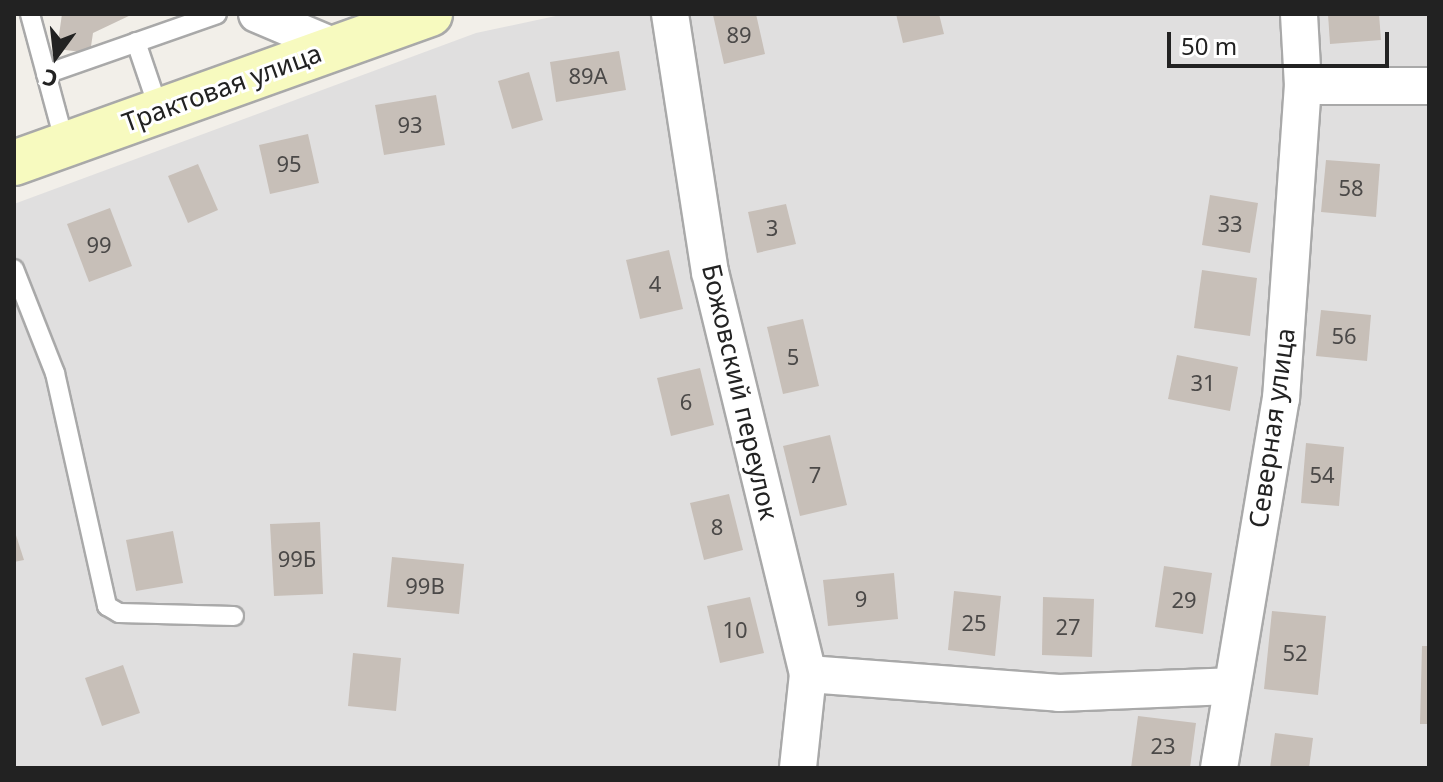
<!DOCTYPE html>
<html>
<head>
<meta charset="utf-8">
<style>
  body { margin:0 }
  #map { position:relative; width:1443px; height:782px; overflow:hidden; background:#f2efe9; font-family:"Noto Sans",sans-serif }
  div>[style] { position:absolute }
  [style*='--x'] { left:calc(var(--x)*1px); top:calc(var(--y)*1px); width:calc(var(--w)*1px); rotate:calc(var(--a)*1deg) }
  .residential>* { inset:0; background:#e0dfdf }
  .building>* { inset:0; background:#c7bfb8 }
  .roads { filter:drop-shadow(2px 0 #a9a9a9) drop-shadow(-2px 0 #a9a9a9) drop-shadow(0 2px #a9a9a9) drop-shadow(0 -2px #a9a9a9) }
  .lane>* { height:18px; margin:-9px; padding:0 9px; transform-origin:9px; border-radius:9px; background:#fff }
  .street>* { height:36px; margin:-18px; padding:0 18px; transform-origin:18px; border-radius:18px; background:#fff }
  .secondary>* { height:44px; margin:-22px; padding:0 22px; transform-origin:22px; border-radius:22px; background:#f7fabf }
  span { translate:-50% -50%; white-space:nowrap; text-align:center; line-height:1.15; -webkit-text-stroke:6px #fff; paint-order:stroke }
  .number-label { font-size:22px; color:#4b4948 }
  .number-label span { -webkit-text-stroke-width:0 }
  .street-label { font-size:26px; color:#222 }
  .frame { position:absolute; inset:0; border:16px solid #222; pointer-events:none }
  .north { position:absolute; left:16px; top:16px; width:80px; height:80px; -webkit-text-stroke:6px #fff; paint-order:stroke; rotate:195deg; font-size:22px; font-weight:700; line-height:32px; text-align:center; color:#222 }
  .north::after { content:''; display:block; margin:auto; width:28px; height:36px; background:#222; clip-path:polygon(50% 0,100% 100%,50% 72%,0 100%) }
  .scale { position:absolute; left:1167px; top:32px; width:222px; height:36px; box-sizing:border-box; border:4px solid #222; border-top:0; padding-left:10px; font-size:24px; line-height:28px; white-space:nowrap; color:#222; -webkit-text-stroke:6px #fff; paint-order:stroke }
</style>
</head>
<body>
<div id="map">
  <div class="residential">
    <i style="clip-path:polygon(565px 14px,1429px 14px,1429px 768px,14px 768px,14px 204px,476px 33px)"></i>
  </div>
  <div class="building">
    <i style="clip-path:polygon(62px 14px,133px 14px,93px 33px,90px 53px,57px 49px)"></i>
    <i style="clip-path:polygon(756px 14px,765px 54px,724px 64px,713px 15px)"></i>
    <i style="clip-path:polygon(896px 14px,939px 14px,944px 34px,903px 43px)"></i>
    <i style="clip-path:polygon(1328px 14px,1379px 14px,1381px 40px,1330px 44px)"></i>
    <i style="clip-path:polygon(619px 51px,626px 90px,556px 102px,550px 62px)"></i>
    <i style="clip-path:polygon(529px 72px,543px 120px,512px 129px,498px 81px)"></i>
    <i style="clip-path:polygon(436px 95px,445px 145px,384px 155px,375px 105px)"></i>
    <i style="clip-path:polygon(308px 134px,319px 183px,270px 194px,259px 145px)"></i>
    <i style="clip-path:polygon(1326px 160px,1380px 164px,1376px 217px,1321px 212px)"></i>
    <i style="clip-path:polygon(198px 164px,218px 210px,188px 223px,168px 176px)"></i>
    <i style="clip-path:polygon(1210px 195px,1258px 203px,1250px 253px,1202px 245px)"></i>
    <i style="clip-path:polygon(786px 204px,796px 244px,757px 253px,748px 212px)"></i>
    <i style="clip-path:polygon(110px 208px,132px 266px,89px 282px,67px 224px)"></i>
    <i style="clip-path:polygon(669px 250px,683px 309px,640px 319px,626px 260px)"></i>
    <i style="clip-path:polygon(1202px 270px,1257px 278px,1250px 336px,1194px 328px)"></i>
    <i style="clip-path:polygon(1321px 310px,1371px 315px,1367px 361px,1316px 356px)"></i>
    <i style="clip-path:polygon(803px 319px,819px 386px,783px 394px,767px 327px)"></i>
    <i style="clip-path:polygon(1177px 355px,1238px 367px,1230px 411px,1168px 399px)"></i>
    <i style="clip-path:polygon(700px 368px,714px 425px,671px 436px,657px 378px)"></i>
    <i style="clip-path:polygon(830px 435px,847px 505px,800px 516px,783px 446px)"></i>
    <i style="clip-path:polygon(1306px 443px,1344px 447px,1339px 506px,1301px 503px)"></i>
    <i style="clip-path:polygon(729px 494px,743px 550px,704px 560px,690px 503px)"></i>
    <i style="clip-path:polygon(320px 522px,323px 594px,274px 596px,270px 524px)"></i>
    <i style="clip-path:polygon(14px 529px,24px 560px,14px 562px)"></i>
    <i style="clip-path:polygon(173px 531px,183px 583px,136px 591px,126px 540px)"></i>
    <i style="clip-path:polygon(392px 557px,464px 564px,459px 614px,387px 607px)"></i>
    <i style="clip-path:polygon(1164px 566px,1212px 573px,1203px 634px,1155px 627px)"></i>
    <i style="clip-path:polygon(894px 573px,898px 619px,828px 626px,823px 580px)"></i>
    <i style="clip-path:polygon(954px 591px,1001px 596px,995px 656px,948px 650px)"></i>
    <i style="clip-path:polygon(750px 597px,764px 653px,720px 663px,707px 606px)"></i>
    <i style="clip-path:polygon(1043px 597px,1094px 599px,1092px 657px,1042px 655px)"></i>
    <i style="clip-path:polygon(1272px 611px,1326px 616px,1318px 695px,1264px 689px)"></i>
    <i style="clip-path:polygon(1422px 646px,1429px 646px,1429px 724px,1420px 724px)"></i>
    <i style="clip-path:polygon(353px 653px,401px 658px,396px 711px,348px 706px)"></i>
    <i style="clip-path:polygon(123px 665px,140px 713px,102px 726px,85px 678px)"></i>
    <i style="clip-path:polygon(1138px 716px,1196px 723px,1190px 768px,1131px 768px)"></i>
    <i style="clip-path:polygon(1275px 733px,1313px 738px,1309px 768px,1270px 768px)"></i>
  </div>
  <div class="roads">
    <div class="lane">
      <i style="--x:30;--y:14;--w:135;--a:74.9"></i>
      <i style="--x:136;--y:42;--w:72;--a:71.3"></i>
      <i style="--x:46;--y:74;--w:181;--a:-19.3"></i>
      <i style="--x:14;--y:269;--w:112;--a:68.5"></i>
      <i style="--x:55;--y:373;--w:239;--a:77.4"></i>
      <i style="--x:107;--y:606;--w:14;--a:30"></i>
      <i style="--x:119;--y:613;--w:115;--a:1.5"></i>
    </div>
    <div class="street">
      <i style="--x:257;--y:14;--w:85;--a:22.9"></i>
      <i style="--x:670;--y:14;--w:261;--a:81.2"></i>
      <i style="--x:710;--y:272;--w:414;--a:76.3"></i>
      <i style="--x:808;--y:674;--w:95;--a:96.1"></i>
      <i style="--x:1303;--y:86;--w:126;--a:0"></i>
      <i style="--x:808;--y:674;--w:252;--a:4.3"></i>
      <i style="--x:1059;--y:693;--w:171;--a:-2.3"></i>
      <i style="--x:1219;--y:768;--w:374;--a:-80.5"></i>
      <i style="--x:1281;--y:399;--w:314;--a:-86"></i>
      <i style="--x:1303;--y:86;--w:72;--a:-93.2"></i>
    </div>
    <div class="secondary">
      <i style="--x:14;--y:163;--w:442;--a:-19.7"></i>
    </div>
  </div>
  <div class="number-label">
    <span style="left:739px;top:35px">89</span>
    <span style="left:588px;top:76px">89А</span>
    <span style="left:410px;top:125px">93</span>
    <span style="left:289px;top:164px">95</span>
    <span style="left:1351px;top:188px">58</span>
    <span style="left:1230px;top:224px">33</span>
    <span style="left:772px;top:228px">3</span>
    <span style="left:99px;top:245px">99</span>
    <span style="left:655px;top:284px">4</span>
    <span style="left:1344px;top:336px">56</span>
    <span style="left:793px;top:357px">5</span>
    <span style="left:1203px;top:383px">31</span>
    <span style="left:686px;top:402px">6</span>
    <span style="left:815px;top:475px">7</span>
    <span style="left:1322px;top:475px">54</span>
    <span style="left:717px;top:527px">8</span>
    <span style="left:297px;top:559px">99Б</span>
    <span style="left:425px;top:586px">99В</span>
    <span style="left:861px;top:599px">9</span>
    <span style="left:1184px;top:600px">29</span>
    <span style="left:974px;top:623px">25</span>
    <span style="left:1068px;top:627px">27</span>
    <span style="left:735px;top:630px">10</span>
    <span style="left:1295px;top:653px">52</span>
    <span style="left:1163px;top:746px">23</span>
  </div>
  <div class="street-label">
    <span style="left:222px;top:88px;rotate:-20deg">Трактовая улица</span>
    <span style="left:740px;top:392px;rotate:77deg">Божовский переулок</span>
    <span style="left:1272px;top:428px;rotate:-82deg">Северная улица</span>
  </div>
  <div class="frame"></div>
  <div class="north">С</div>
  <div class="scale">50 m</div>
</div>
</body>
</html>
